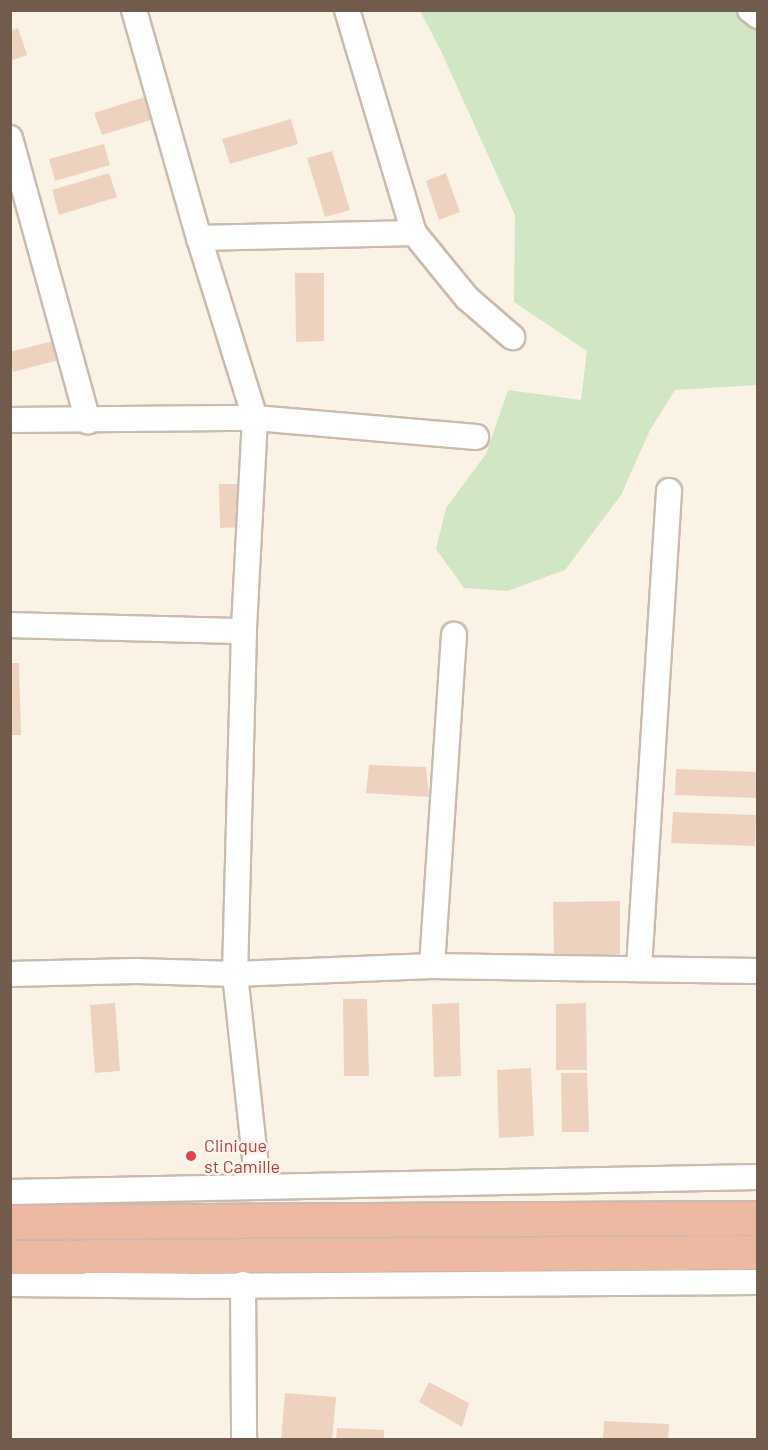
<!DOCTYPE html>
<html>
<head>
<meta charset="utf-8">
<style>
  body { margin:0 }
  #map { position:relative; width:768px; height:1450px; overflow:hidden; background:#faf3e5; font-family:Barlow,sans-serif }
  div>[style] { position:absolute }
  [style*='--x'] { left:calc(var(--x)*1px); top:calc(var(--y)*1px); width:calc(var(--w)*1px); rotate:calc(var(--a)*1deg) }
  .green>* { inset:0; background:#d1e6c5 }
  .building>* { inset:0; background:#edd3bf }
  .roads { filter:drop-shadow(2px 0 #cabbad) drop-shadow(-2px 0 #cabbad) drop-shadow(0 2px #cabbad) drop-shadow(0 -2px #cabbad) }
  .minor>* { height:24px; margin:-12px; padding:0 12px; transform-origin:12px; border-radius:12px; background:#fff }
  .highway>* { height:33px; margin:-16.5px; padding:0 16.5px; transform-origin:16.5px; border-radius:16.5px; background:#eeb9a2 }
  .dots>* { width:16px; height:16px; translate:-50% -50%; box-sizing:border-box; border:3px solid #fdf7eb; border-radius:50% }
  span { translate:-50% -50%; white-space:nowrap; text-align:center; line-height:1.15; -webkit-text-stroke:5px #fdf7eb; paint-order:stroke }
  .health-label { font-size:18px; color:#be3a42 }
  .left { translate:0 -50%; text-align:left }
  .frame { position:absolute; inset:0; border:12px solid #705b4d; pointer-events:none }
</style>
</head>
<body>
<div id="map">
  <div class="green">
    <i style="clip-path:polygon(420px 11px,757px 11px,757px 385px,675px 390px,650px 430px,621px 495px,565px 570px,507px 591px,464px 588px,436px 549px,446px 508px,486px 454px,508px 390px,581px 400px,587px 351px,514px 302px,515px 215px,441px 51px)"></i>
  </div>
  <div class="building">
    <i style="clip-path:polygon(18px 28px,27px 55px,10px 61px,10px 31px)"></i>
    <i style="clip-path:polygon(151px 95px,158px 118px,102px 135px,94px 113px)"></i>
    <i style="clip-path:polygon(291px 119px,298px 144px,230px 164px,222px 139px)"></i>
    <i style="clip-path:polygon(104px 144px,110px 165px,55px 181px,49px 159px)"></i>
    <i style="clip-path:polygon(332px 151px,350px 210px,325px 217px,307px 158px)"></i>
    <i style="clip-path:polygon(109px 173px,117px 197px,59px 215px,52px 190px)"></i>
    <i style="clip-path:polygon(446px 173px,460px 212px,439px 220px,426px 181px)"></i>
    <i style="clip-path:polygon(295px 273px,324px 273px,324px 341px,296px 342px)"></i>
    <i style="clip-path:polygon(61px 339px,66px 358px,13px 372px,10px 352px)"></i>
    <i style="clip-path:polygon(219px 484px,242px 484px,243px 527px,220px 528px)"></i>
    <i style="clip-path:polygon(10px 663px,19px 663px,21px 735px,10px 735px)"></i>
    <i style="clip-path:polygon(369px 765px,426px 767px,429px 797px,366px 793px)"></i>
    <i style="clip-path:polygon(676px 769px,758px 772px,758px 798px,675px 795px)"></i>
    <i style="clip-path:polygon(673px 812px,756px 815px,755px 846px,671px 843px)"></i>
    <i style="clip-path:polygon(620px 901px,620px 954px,554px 955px,553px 902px)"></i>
    <i style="clip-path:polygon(343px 999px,367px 999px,369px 1076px,344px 1076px)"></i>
    <i style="clip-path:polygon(115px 1003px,120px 1071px,95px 1073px,90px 1005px)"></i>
    <i style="clip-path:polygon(459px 1003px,461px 1076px,434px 1077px,432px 1004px)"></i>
    <i style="clip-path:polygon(586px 1003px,587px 1070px,556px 1070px,556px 1004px)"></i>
    <i style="clip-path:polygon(531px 1068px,534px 1136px,499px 1138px,497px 1070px)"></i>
    <i style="clip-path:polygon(561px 1073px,587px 1073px,589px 1132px,562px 1132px)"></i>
    <i style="clip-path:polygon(429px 1382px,469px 1403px,462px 1427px,419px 1402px)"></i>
    <i style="clip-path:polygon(285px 1393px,336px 1397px,332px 1440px,281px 1440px)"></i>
    <i style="clip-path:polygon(604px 1421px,669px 1424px,668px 1440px,603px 1440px)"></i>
    <i style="clip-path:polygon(337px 1428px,384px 1430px,384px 1440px,336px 1440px)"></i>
  </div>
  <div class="roads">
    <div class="minor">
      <i style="--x:134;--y:10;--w:237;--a:74.1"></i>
      <i style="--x:199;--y:238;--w:189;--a:72.7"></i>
      <i style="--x:255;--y:418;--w:213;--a:93"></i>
      <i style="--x:244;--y:631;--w:343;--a:91.5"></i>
      <i style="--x:235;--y:974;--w:214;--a:83.8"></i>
      <i style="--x:347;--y:10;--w:233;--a:73.3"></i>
      <i style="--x:414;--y:233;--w:84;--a:50.8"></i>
      <i style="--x:467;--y:298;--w:60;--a:40.9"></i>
      <i style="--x:750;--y:10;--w:10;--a:37"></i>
      <i style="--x:10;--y:138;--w:294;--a:74.6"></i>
      <i style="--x:199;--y:238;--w:215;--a:-1.3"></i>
      <i style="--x:10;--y:420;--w:245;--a:-0.5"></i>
      <i style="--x:255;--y:418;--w:222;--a:4.9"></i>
      <i style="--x:10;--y:625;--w:234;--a:1.5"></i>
      <i style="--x:432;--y:966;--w:332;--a:-86.2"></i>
      <i style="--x:639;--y:968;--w:478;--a:-86.4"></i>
      <i style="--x:10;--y:974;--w:126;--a:-1.4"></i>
      <i style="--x:136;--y:971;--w:99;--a:1.7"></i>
      <i style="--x:235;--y:974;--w:197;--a:-2.3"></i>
      <i style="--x:432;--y:966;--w:326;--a:0.9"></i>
      <i style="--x:10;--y:1192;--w:748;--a:-1.15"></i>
      <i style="--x:10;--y:1284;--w:177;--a:0.6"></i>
      <i style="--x:187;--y:1286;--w:571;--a:-0.4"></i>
      <i style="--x:243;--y:1284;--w:156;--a:89.6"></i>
    </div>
    <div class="highway">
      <i style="--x:10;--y:1222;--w:748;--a:-0.31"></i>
      <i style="--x:10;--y:1257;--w:748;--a:-0.38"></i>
    </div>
  </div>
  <div class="dots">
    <i style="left:191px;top:1156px;background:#e0444e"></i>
  </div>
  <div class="health-label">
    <span class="left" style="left:204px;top:1156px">Clinique<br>st Camille</span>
  </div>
  <div class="frame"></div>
</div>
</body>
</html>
